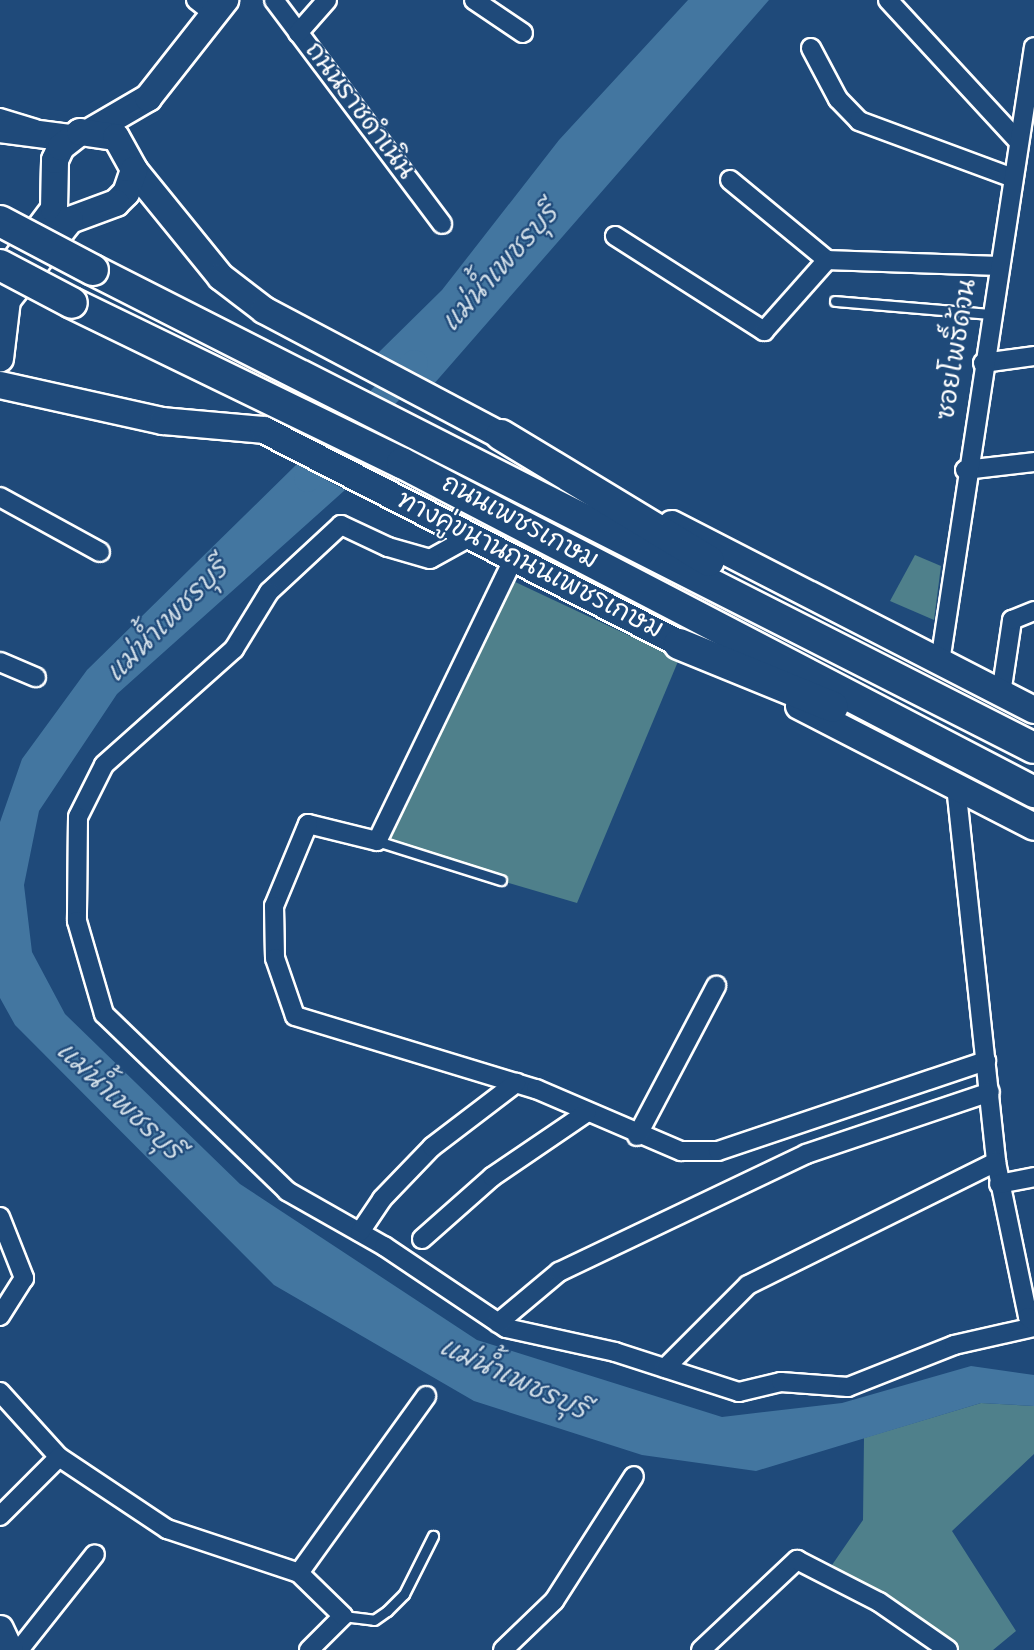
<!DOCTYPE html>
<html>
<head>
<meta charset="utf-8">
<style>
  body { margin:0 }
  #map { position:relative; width:1034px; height:1650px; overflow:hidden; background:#1f4a7a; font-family:"Indie Flower","Playpen Sans Thai",sans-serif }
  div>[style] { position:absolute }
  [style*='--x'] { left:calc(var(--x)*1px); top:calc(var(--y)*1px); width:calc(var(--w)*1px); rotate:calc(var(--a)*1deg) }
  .green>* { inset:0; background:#4f808b }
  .water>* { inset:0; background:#4376a0 }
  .river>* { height:27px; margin:-13.5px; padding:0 13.5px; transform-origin:13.5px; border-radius:13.5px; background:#4376a0 }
  .roads { filter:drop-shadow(2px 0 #fff) drop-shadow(-2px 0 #fff) drop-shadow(0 2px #fff) drop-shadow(0 -2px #fff) }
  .service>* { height:9px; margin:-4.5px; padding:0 4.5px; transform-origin:4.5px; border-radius:4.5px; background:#1f4a7a }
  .minor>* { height:18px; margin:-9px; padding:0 9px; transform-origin:9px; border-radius:9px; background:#1f4a7a }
  .secondary>* { height:26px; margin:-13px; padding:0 13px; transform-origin:13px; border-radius:13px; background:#1f4a7a }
  .trunk>* { height:30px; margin:-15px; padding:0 15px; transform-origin:15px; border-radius:15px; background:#1f4a7a }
  .bridges { filter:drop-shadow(2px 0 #fff) drop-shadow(-2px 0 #fff) drop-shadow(0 2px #fff) drop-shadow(0 -2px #fff) }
  .trunk-bridge>* { height:30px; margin:-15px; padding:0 15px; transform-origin:15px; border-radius:15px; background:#1f4a7a }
  span { translate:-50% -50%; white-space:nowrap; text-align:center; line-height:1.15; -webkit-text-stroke:4.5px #1f4a7a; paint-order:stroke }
  .street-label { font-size:26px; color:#fff }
  .water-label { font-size:27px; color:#d0dde7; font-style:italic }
</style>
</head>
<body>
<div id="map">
  <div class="green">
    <i style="clip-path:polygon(915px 555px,941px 566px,934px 620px,890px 601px)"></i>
    <i style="clip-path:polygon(511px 580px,679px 659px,577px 903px,368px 842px)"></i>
    <i style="clip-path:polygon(981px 1403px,1034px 1406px,1034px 1454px,952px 1531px,1016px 1631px,993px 1650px,958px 1650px,920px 1618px,832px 1565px,863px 1520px,864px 1438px)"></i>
  </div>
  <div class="water">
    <i style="clip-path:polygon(688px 0,769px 0,433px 385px,377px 354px,442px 290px,559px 140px)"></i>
    <i style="clip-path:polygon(297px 464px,345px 490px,117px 694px,39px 811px,24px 885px,32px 952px,65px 1014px,240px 1184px,477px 1340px,722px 1417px,842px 1403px,971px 1366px,1034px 1375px,1034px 1406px,981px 1403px,756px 1471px,642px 1455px,474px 1401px,274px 1285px,15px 1025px,0 998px,0 822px,22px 759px,87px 670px)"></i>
  </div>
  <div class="river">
    <i style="--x:307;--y:478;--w:157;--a:-47.1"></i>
  </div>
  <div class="roads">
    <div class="service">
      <i style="--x:0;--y:113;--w:37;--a:17"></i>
      <i style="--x:835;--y:301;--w:157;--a:4.8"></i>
      <i style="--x:377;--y:841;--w:130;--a:17.5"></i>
      <i style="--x:343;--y:1616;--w:31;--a:7"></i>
      <i style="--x:374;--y:1620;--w:16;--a:-35"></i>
      <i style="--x:387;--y:1611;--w:24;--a:-45"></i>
      <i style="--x:404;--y:1594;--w:65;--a:-63.4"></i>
    </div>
    <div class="minor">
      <i style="--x:196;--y:0;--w:24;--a:38"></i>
      <i style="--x:274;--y:0;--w:280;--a:53.1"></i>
      <i style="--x:474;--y:0;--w:59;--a:34"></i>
      <i style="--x:888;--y:0;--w:193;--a:47.3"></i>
      <i style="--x:298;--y:33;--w:44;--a:-48.7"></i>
      <i style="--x:811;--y:48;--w:58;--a:62.1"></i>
      <i style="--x:838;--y:99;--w:30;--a:46"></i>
      <i style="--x:859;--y:121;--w:164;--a:20.3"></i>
      <i style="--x:730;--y:180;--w:126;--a:39.5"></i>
      <i style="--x:827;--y:260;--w:171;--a:2"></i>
      <i style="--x:615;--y:236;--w:177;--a:32.5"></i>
      <i style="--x:764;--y:331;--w:95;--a:-48.4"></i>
      <i style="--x:983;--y:363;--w:51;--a:-7.8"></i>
      <i style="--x:965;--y:470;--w:69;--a:-6.6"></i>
      <i style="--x:0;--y:497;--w:114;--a:28.8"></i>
      <i style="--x:468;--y:538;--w:43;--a:151.1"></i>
      <i style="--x:430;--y:559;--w:44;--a:-164.1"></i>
      <i style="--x:388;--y:547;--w:52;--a:-154.9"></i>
      <i style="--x:341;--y:525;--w:98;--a:137.1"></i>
      <i style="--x:269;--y:592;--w:67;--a:121.6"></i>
      <i style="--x:234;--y:649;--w:174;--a:138.3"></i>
      <i style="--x:104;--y:765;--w:58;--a:116.6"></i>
      <i style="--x:78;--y:817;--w:104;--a:90.6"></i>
      <i style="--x:77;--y:921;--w:97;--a:73.8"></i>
      <i style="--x:104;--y:1014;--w:255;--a:44"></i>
      <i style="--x:287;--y:1191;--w:112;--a:29.6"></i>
      <i style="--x:384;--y:1246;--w:147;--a:33.9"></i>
      <i style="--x:506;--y:1328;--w:112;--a:12.4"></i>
      <i style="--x:615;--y:1352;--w:130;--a:17.9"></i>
      <i style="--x:739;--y:1392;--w:43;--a:-13.4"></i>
      <i style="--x:781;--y:1382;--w:67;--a:4.3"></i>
      <i style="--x:848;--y:1387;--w:114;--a:-21.6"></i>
      <i style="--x:954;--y:1345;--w:82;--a:-12.7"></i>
      <i style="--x:513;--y:560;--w:312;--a:115.8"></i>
      <i style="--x:377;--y:841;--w:71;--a:-166.2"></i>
      <i style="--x:308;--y:824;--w:89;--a:112.5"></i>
      <i style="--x:274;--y:906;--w:52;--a:88.9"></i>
      <i style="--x:275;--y:958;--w:61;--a:71"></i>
      <i style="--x:295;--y:1016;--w:252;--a:16.9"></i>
      <i style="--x:536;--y:1089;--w:158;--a:23.2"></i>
      <i style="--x:681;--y:1151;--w:37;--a:0"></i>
      <i style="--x:718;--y:1151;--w:283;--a:-18.6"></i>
      <i style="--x:0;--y:662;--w:39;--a:23"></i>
      <i style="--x:940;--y:662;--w:622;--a:-81.31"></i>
      <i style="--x:1001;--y:694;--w:75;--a:-81.5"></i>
      <i style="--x:1012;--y:620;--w:24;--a:-22"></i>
      <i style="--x:956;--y:786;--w:378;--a:83.9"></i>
      <i style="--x:996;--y:1162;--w:158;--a:78.3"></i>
      <i style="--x:1028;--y:1317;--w:8;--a:40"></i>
      <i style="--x:637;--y:1136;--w:170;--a:-62.2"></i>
      <i style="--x:999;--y:1184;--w:36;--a:-11"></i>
      <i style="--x:0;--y:1217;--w:66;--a:68.5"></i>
      <i style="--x:24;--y:1278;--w:45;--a:122.3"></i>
      <i style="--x:360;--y:1232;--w:40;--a:-56"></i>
      <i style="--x:382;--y:1199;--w:72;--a:-46.1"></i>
      <i style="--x:432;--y:1147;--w:106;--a:-37.3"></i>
      <i style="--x:422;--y:1239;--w:94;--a:-41.5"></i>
      <i style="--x:492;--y:1177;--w:114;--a:-34.2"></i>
      <i style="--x:498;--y:1323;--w:80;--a:-39.9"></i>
      <i style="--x:559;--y:1272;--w:274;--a:-25.5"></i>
      <i style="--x:806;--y:1154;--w:194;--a:-18.6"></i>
      <i style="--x:665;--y:1368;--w:117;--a:-45"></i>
      <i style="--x:748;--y:1285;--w:277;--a:-26.4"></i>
      <i style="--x:0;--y:1392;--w:88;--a:47.8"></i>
      <i style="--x:59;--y:1457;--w:130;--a:33.7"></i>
      <i style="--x:167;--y:1529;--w:139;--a:18.4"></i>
      <i style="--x:0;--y:1516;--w:83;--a:-45"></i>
      <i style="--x:19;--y:1650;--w:122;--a:-51.6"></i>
      <i style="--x:309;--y:1650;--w:48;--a:-45"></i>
      <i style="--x:343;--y:1616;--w:62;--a:-135.7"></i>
      <i style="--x:299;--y:1573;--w:218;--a:-54.3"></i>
      <i style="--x:503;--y:1650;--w:71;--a:-43.9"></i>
      <i style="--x:554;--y:1601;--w:148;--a:-57.4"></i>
      <i style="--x:701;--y:1650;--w:132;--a:-43.2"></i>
      <i style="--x:797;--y:1560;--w:92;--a:27.1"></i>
      <i style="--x:879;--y:1602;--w:84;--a:34.8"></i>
    </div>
    <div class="secondary">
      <i style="--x:0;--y:129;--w:70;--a:7.4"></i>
      <i style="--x:93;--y:130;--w:64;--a:-30.2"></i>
      <i style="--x:148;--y:98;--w:125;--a:-51.8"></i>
      <i style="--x:134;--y:170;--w:138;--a:50.9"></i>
      <i style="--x:221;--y:277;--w:54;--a:37.5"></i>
      <i style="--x:264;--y:310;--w:286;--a:27.9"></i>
      <i style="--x:0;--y:281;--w:90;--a:-53.1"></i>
      <i style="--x:54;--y:209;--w:49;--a:-88.8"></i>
      <i style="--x:55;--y:160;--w:14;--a:-65"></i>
      <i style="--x:61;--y:147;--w:24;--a:-38"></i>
      <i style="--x:80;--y:132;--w:36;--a:8"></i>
      <i style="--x:116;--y:137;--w:38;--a:61"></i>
      <i style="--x:134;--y:170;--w:24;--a:109"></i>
      <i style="--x:126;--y:193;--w:14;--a:135"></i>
      <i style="--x:116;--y:203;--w:49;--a:159.7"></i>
      <i style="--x:70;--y:220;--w:102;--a:128.2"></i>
      <i style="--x:7;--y:300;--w:59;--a:96.8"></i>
      <i style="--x:0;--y:385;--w:167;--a:12.5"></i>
      <i style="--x:163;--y:421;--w:101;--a:5.1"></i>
      <i style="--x:264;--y:430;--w:487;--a:27.2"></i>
      <i style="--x:672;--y:524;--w:407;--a:27.2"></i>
      <i style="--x:799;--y:706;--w:264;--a:27.2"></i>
      <i style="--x:0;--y:1629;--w:23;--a:65"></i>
    </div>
    <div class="trunk">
      <i style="--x:93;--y:270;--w:1055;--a:26.93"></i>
      <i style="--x:72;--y:303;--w:367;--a:25.9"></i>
      <i style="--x:402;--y:463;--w:713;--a:27.5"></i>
      <i style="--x:501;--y:435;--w:243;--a:31.2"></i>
      <i style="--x:679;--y:644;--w:166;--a:22.2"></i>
    </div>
  </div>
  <div class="bridges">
    <div class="trunk-bridge">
      <i style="--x:0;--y:221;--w:105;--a:27.8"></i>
      <i style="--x:0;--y:265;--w:81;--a:27.8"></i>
    </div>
  </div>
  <div class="street-label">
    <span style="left:358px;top:112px;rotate:53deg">ถนนราชดำเนิน</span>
    <span style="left:959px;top:350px;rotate:-81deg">ซอยโพธิ์ด้วน</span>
    <span style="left:519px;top:524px;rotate:28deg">ถนนเพชรเกษม</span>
    <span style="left:529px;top:567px;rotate:27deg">ทางคู่ขนานถนนเพชรเกษม</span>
  </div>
  <div class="water-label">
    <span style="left:501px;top:269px;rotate:-48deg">แม่น้ำเพชรบุรี</span>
    <span style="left:168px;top:622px;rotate:-45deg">แม่น้ำเพชรบุรี</span>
    <span style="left:118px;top:1102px;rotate:43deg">แม่น้ำเพชรบุรี</span>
    <span style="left:513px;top:1380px;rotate:25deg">แม่น้ำเพชรบุรี</span>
  </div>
</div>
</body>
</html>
